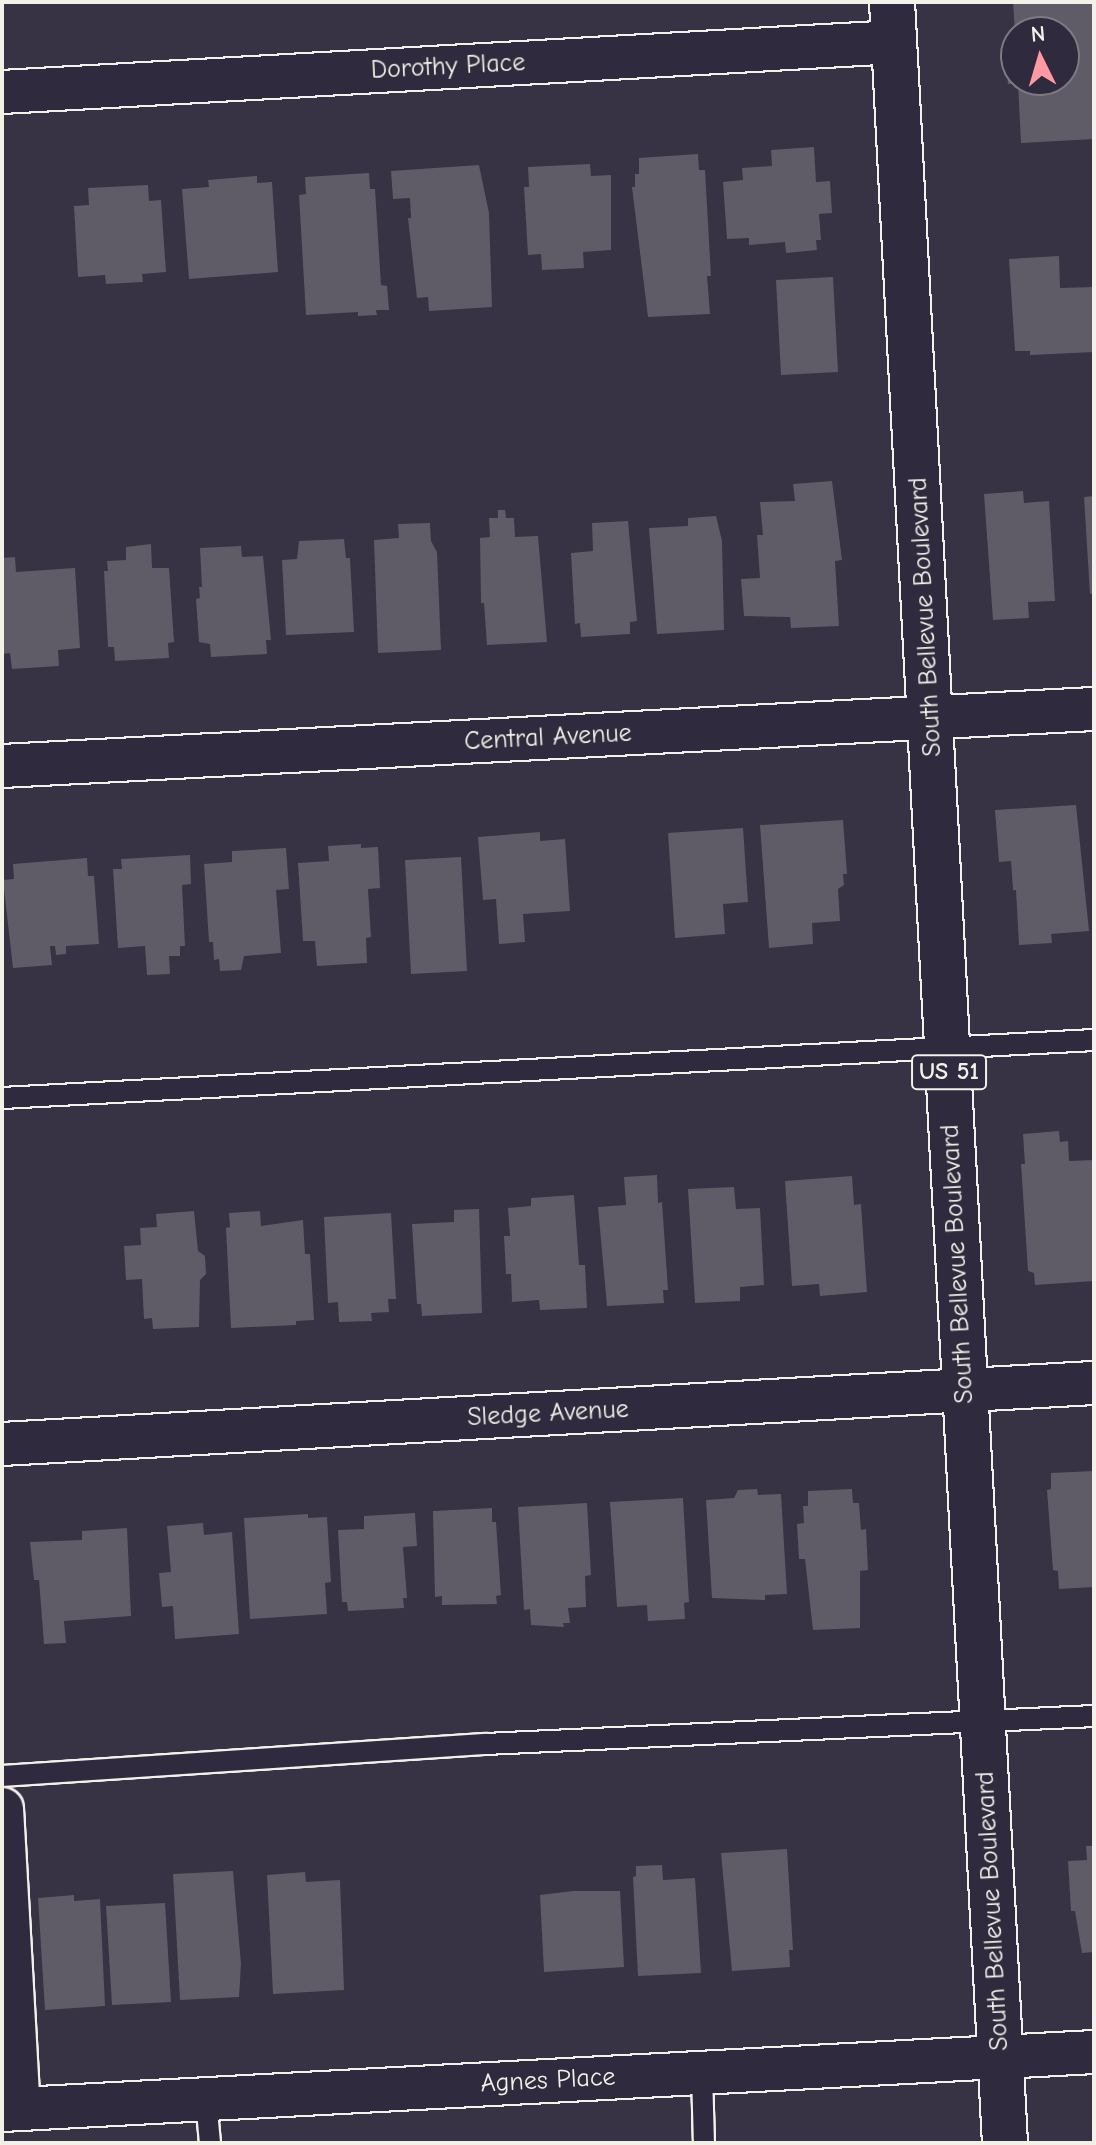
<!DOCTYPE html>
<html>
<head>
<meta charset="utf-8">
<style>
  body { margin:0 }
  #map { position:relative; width:1096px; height:2145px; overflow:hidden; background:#373244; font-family:"Comic Neue",sans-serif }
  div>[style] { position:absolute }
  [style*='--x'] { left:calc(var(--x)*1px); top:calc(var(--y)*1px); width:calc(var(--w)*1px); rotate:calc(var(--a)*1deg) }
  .building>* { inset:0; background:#5f5c67 }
  .roads { filter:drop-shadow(2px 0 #f4f1e8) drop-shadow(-2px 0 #f4f1e8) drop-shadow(0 2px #f4f1e8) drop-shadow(0 -2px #f4f1e8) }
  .lane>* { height:20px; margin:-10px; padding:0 10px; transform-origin:10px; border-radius:10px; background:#2f2a3d }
  .street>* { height:42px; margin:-21px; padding:0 21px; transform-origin:21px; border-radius:21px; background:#2f2a3d }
  .primary>* { height:44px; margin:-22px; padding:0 22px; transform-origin:22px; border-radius:22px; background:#2f2a3d }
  span { translate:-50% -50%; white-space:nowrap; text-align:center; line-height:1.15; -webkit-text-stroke:7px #2f2a3d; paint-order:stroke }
  .shield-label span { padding:2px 6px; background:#2f2a3d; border:2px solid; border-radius:6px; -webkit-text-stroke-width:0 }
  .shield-label { font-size:24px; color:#f4f1e8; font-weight:700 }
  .street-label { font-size:26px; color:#f4f1e8 }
  .frame { position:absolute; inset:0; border:4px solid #f4f1e8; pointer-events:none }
  .north { position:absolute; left:1000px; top:16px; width:80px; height:80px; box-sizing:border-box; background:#2f2a3d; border:2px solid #7e7a81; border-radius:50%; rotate:355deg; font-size:22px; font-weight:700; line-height:32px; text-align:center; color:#f4f1e8 }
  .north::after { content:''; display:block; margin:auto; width:28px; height:36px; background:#ff9aa2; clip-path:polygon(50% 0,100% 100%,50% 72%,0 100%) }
</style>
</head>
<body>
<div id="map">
  <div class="building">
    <i style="clip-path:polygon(1013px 2px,1094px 2px,1094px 139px,1021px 143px,1018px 84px,1008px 84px,1006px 61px,1016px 61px,1016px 80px,1064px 80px,1064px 32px,1015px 32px)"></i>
    <i style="clip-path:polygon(814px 147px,816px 182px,830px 181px,832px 213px,819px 214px,821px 240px,816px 240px,817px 250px,786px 253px,785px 242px,749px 245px,749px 238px,727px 239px,723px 182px,743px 180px,742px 168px,772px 166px,771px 150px)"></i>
    <i style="clip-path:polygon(698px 154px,699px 170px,705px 170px,711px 276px,707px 276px,710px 314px,648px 317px,632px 187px,635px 187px,635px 174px,639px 174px,639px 158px)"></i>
    <i style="clip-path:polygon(590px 164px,591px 176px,611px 175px,611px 250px,583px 252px,584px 268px,542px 270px,541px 254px,528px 255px,524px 187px,529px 187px,528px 167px)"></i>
    <i style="clip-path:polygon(479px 165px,489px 213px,492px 307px,429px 311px,428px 297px,417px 298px,408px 218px,411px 218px,410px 198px,393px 199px,391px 171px)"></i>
    <i style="clip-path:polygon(369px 173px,370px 189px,375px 189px,381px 285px,387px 286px,389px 310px,376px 310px,377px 315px,358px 316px,358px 312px,306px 315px,299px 195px,306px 194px,305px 177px)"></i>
    <i style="clip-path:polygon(257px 176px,257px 183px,272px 182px,278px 272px,189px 279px,182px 189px,209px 187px,208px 180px)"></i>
    <i style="clip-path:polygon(148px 185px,149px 201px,161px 200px,166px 272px,142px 274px,143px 282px,106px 284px,105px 275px,78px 277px,74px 206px,89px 205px,88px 188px)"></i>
    <i style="clip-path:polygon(1059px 256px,1060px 288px,1094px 287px,1094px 352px,1030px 355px,1030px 351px,1015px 351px,1009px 259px)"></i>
    <i style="clip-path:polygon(833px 277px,838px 372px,781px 375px,776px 280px)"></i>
    <i style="clip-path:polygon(832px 481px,842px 560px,835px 561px,839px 626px,791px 628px,790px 617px,744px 616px,741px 579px,760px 578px,757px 535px,763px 535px,760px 502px,795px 501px,793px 484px)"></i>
    <i style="clip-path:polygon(1023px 491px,1024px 503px,1049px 501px,1055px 601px,1028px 602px,1029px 618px,993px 620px,984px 494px)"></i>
    <i style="clip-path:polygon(1094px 496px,1094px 593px,1090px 594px,1084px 497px)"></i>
    <i style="clip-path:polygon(498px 510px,505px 510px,506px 518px,514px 518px,515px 537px,538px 536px,547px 642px,487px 645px,484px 603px,481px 603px,480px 538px,490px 537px,489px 518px,498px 518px)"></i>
    <i style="clip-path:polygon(716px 516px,722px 541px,724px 630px,657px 634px,649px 528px,688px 526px,688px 518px)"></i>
    <i style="clip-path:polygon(628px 521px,637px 621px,630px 622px,630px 634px,581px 637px,580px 623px,575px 624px,571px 553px,593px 551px,592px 523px)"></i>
    <i style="clip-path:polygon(430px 523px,431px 541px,437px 552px,441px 650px,378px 653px,374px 540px,399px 538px,398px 524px)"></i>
    <i style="clip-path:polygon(344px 539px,346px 558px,350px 558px,354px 632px,286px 635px,282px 560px,297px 559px,299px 541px)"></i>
    <i style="clip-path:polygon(151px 544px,152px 568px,169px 568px,174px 642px,168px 643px,169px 658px,115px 661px,114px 647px,108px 647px,104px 571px,108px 571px,107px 561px,126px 560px,126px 547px)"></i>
    <i style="clip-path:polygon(241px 546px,242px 557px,263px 556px,271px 640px,266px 640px,267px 654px,211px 657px,210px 644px,199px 642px,196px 599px,200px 598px,199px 587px,202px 587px,200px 548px)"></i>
    <i style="clip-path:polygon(15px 557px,16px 572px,75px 568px,80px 648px,58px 650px,59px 666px,12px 669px,10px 653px,2px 654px,2px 558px)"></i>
    <i style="clip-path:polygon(1076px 805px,1089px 931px,1051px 934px,1052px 943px,1019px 945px,1016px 890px,1013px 890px,1011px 861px,999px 862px,995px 810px)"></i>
    <i style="clip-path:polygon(843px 820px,847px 874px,843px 874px,844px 885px,838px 889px,840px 921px,812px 923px,813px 944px,769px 948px,760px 825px)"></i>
    <i style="clip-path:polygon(743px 828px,748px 902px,723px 904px,725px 934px,675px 938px,668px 833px)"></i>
    <i style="clip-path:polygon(540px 832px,540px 841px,565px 839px,570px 911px,523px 914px,525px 942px,499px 944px,496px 899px,483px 900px,478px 837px)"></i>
    <i style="clip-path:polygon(361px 844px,361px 848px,378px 847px,380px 888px,368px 889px,371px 937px,366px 938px,367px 963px,317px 966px,315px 941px,303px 941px,298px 863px,329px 861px,328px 846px)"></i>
    <i style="clip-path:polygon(286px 848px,289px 889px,276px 890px,281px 953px,244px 956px,241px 970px,220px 971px,219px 959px,214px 960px,213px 942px,209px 942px,204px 864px,232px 862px,232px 851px)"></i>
    <i style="clip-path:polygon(190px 855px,191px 884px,182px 885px,185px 946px,180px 946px,180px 956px,169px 956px,170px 974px,147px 975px,145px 946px,118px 948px,113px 869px,122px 869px,121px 859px)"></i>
    <i style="clip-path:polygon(461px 857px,467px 971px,411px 974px,405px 860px)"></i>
    <i style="clip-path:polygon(87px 858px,88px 876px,94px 876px,99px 944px,66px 946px,66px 954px,56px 955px,55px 946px,50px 946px,52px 965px,13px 968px,3px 880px,14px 879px,13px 864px)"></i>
    <i style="clip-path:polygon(1059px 1131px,1060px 1142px,1068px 1141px,1069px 1161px,1094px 1160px,1094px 1281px,1035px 1285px,1034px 1273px,1028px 1271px,1021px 1164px,1025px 1164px,1023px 1134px)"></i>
    <i style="clip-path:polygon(657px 1175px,658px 1203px,662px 1202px,668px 1290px,663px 1290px,664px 1303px,607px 1306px,598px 1207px,626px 1205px,624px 1177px)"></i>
    <i style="clip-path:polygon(852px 1176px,854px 1205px,861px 1204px,867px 1292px,820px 1296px,819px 1284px,792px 1286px,785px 1181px)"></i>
    <i style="clip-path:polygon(734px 1187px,736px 1209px,760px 1208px,764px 1285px,740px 1287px,740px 1301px,695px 1303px,688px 1189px)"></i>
    <i style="clip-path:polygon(574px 1195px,579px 1265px,585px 1265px,587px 1308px,540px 1310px,539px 1300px,512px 1302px,511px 1274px,506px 1274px,504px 1236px,510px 1236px,508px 1208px,531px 1206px,531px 1198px)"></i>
    <i style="clip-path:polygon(479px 1209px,482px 1313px,422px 1316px,421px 1304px,417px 1304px,412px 1224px,454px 1222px,454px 1210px)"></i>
    <i style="clip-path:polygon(194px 1211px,198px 1251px,205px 1256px,206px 1274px,200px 1280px,199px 1327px,153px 1329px,152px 1318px,144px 1319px,142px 1279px,126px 1280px,124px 1246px,141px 1245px,140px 1228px,157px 1227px,156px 1214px)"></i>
    <i style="clip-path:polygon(260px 1211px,261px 1226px,303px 1220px,305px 1254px,310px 1254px,314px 1320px,296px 1321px,296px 1325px,231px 1328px,226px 1228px,230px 1227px,229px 1213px)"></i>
    <i style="clip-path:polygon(391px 1213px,396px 1299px,388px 1299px,389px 1312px,371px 1313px,372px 1321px,339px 1322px,338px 1302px,328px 1303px,324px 1217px)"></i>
    <i style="clip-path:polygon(1094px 1471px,1094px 1587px,1059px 1589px,1058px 1571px,1053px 1570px,1047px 1490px,1051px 1489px,1051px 1473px)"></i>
    <i style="clip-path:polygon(757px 1489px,758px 1495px,781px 1494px,787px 1594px,765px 1595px,765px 1600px,712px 1598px,706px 1500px,734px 1498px,738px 1490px)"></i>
    <i style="clip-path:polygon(852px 1489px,853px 1503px,859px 1503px,861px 1530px,866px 1529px,868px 1570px,860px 1571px,860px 1628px,813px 1630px,805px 1559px,799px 1559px,797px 1524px,804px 1523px,803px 1506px,808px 1506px,808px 1491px)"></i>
    <i style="clip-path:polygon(683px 1498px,689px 1602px,684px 1603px,685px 1619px,648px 1621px,647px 1605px,617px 1607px,610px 1502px)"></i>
    <i style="clip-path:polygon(587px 1503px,591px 1575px,585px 1576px,586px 1607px,568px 1608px,570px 1623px,563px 1623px,564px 1627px,531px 1625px,530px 1609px,524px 1610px,518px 1507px)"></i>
    <i style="clip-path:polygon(492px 1508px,492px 1522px,496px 1522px,501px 1595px,496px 1596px,497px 1604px,442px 1605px,442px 1596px,435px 1597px,433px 1511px)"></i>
    <i style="clip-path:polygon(415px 1513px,417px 1546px,403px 1547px,407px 1598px,403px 1598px,404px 1608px,348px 1611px,347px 1602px,342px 1602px,338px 1530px,364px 1529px,364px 1516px)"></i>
    <i style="clip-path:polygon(308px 1514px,308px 1518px,327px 1517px,331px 1582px,325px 1583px,327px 1614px,250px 1619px,244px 1518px)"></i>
    <i style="clip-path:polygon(203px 1523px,204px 1535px,232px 1532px,239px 1634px,175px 1639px,173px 1606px,162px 1607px,159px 1573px,171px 1572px,167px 1526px)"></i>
    <i style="clip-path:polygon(127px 1528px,131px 1616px,64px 1621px,66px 1643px,44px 1644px,39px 1580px,34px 1580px,30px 1542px,82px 1540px,82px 1531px)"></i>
    <i style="clip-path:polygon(1086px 1846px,1094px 1846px,1094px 1952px,1082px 1953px,1075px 1911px,1071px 1911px,1068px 1861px,1087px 1860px)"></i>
    <i style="clip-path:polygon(787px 1849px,793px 1950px,789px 1950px,790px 1967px,732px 1971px,721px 1853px)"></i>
    <i style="clip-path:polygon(662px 1865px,663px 1880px,695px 1878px,701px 1973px,638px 1976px,633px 1877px,636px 1876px,636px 1866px)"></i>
    <i style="clip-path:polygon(233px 1871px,241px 1964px,239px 1997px,180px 2000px,173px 1874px)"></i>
    <i style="clip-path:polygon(305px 1872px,306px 1882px,340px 1880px,344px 1990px,273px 1994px,267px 1875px)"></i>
    <i style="clip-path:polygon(573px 1891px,620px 1891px,624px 1967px,544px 1972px,540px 1895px)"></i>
    <i style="clip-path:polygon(74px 1895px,74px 1901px,100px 1899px,105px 2006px,45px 2010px,38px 1898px)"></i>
    <i style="clip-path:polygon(165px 1903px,171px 2002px,112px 2005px,106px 1906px)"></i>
  </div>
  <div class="roads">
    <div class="lane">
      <i style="--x:2;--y:1098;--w:1094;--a:-3.04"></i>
      <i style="--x:2;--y:1776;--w:484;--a:-3.8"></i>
      <i style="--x:485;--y:1744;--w:610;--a:-2.63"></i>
      <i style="--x:702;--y:2073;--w:70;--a:88.4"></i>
      <i style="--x:206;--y:2100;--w:43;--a:84.7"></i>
    </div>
    <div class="street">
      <i style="--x:2;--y:92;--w:894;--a:-3.2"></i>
      <i style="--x:2;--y:766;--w:1093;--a:-2.99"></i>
      <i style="--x:2;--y:1444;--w:1094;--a:-3.2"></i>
      <i style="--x:2;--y:1809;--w:300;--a:86.8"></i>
      <i style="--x:2;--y:2110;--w:1094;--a:-3.04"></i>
    </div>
    <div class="primary">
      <i style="--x:892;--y:2;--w:2144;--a:86.98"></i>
    </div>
  </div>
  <div class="shield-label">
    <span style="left:949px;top:1072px">US 51</span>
  </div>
  <div class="street-label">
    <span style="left:448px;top:67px;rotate:-3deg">Dorothy Place</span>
    <span style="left:926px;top:617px;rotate:-93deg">South Bellevue Boulevard</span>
    <span style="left:548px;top:738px;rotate:-3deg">Central Avenue</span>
    <span style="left:958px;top:1264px;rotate:-93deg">South Bellevue Boulevard</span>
    <span style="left:548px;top:1414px;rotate:-3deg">Sledge Avenue</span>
    <span style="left:993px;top:1911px;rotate:-93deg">South Bellevue Boulevard</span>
    <span style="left:548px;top:2081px;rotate:-3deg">Agnes Place</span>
  </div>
  <div class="frame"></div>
  <div class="north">N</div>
</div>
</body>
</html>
